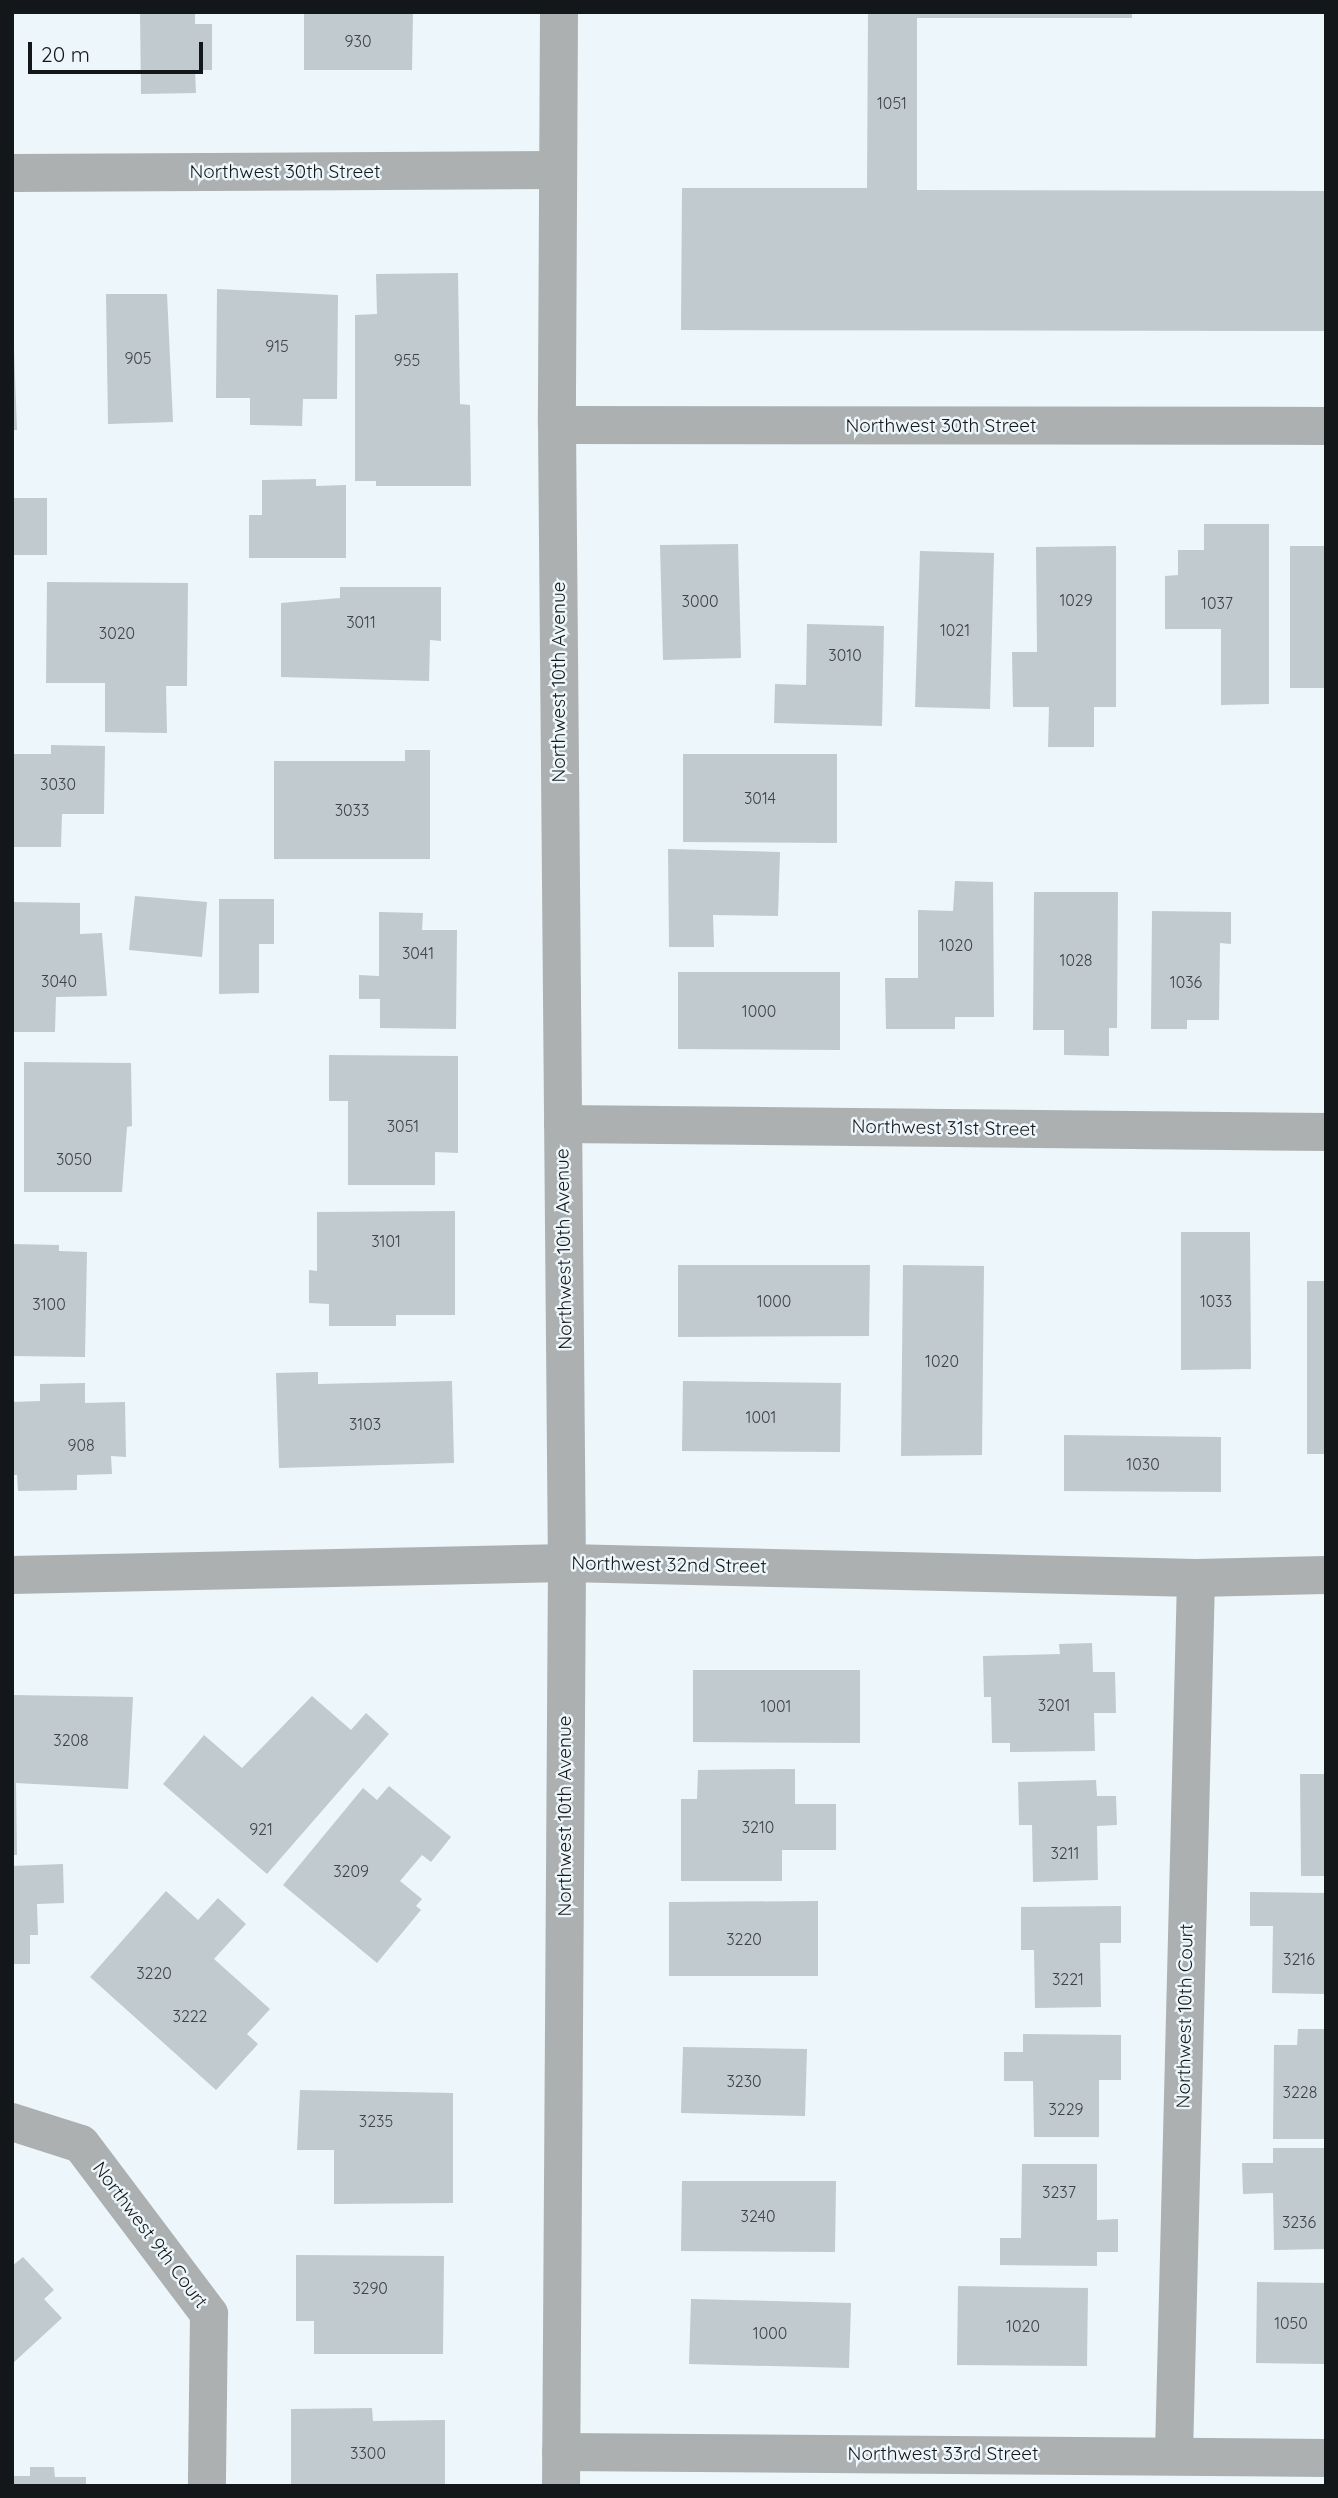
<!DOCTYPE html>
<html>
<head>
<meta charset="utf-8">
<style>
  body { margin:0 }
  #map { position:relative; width:1338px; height:2498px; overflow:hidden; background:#edf6fa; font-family:Quicksand,sans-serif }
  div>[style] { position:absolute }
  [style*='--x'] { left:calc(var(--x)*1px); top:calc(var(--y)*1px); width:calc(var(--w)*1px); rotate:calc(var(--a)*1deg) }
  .building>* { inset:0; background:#c1cace }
  .minor>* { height:38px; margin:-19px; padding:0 19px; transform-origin:19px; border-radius:19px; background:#acb0b1 }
  .tertiary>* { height:38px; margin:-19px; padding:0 19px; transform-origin:19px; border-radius:19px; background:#acb0b1 }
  span { translate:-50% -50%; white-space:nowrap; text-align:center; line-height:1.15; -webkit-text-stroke:5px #edf6fa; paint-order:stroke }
  .number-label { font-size:16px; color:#3f4446 }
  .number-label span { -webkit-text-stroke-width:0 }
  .street-label { font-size:19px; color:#141719 }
  .frame { position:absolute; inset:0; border:14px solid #141719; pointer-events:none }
  .scale { position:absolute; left:28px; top:42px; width:175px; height:32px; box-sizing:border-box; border:4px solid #141719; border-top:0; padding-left:9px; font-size:21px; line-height:24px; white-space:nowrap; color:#141719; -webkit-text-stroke:5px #edf6fa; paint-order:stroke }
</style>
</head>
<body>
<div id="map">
  <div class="building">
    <i style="clip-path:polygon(140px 12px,195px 12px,195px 24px,212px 24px,212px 70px,195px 70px,196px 93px,141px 94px)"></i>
    <i style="clip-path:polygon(304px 12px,413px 12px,412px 70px,304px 70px)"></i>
    <i style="clip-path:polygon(868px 12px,1132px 12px,1132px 18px,917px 18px,917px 190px,1326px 191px,1326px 331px,681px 330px,682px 188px,867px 188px)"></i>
    <i style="clip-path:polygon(458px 273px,460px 404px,470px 405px,471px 486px,376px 486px,376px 481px,355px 481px,355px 315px,377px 314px,376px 274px)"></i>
    <i style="clip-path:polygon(217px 289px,338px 295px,337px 399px,303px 399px,302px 426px,250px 425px,250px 398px,216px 398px)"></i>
    <i style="clip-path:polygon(106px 294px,167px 294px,173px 422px,108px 424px)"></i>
    <i style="clip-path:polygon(12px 350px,14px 350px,17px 430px,12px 430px)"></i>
    <i style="clip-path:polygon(316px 479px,316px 486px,346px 485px,346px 558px,249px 558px,249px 515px,262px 515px,262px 480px)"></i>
    <i style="clip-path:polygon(12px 498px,47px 498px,47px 555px,12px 555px)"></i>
    <i style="clip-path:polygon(1204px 524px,1269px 524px,1269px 704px,1221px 705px,1221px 629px,1165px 629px,1165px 576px,1178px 575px,1178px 550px,1204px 550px)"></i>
    <i style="clip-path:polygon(738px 544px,741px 658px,663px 660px,660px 545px)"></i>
    <i style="clip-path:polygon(1116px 546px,1116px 707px,1094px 707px,1094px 747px,1048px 747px,1049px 707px,1013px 707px,1012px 652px,1037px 652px,1036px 547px)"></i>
    <i style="clip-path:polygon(1290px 546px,1326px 546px,1326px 688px,1290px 688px)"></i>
    <i style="clip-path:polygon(920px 551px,994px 553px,990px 709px,915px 707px)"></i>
    <i style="clip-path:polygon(47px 582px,188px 583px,187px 686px,166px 686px,167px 733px,105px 732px,105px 683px,46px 683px)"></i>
    <i style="clip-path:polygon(340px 587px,441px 587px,441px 641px,430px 640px,429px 681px,281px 677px,281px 603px,340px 598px)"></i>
    <i style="clip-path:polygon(807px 624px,884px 626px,882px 726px,774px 723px,775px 684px,806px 685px)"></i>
    <i style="clip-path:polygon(51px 745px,105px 746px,104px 814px,62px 814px,61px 847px,12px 847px,12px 754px,51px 754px)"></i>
    <i style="clip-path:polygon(405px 750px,430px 750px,430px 859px,274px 859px,274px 761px,405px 761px)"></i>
    <i style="clip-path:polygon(683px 754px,837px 754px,837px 843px,683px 842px)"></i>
    <i style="clip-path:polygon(668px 849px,780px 852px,778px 916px,713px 915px,714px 947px,669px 947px)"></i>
    <i style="clip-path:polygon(955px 881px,993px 882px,994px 1017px,955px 1017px,955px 1029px,886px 1029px,885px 978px,918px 978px,918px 910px,953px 911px)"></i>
    <i style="clip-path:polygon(1034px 892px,1118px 892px,1117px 1028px,1109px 1028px,1109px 1056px,1064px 1055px,1064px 1030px,1033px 1030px)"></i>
    <i style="clip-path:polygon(135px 896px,207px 902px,202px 957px,129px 950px)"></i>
    <i style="clip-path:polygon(219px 899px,274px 899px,274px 944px,259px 944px,259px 993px,219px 994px)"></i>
    <i style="clip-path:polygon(12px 902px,80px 903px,80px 934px,102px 933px,107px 996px,56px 997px,55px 1032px,12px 1032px)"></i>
    <i style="clip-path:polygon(1152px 911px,1231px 912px,1231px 944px,1220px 943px,1219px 1020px,1187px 1020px,1187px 1029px,1151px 1029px)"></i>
    <i style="clip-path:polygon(379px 912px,423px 913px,422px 930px,457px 930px,456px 1029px,380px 1028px,380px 999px,359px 999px,359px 975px,379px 976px)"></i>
    <i style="clip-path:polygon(678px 972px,840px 972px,840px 1050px,678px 1049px)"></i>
    <i style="clip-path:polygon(329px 1055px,458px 1056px,458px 1153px,435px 1152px,435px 1185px,348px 1185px,348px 1101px,329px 1101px)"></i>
    <i style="clip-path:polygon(24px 1062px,131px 1063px,132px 1126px,127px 1127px,122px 1192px,24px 1192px)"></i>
    <i style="clip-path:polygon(455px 1211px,455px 1315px,396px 1315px,396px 1326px,329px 1326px,329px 1304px,309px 1303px,309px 1270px,317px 1271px,317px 1212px)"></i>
    <i style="clip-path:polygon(1181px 1232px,1250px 1232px,1251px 1369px,1181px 1370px)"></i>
    <i style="clip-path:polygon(12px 1244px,59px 1245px,59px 1251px,87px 1252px,85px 1357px,12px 1356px)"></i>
    <i style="clip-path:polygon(678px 1265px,870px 1265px,869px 1336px,678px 1337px)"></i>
    <i style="clip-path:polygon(903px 1265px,984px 1266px,982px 1455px,901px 1456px)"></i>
    <i style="clip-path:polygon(1307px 1281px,1326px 1281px,1326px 1454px,1307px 1454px)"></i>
    <i style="clip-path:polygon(318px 1372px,318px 1384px,452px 1381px,454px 1463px,279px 1468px,276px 1373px)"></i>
    <i style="clip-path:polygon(683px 1381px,841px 1383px,840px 1452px,682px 1451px)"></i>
    <i style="clip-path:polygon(85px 1383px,85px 1403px,125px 1402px,126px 1457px,111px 1456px,112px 1474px,77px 1475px,77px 1490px,18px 1491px,17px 1475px,12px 1475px,12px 1402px,40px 1401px,40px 1384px)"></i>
    <i style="clip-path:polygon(1064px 1435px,1221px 1437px,1221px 1492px,1064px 1491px)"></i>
    <i style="clip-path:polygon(1092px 1643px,1093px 1672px,1115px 1672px,1116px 1713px,1094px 1713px,1095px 1751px,1010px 1752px,1010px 1743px,992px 1743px,991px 1697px,984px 1697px,983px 1656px,1060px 1654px,1059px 1644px)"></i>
    <i style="clip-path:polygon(693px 1670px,860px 1670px,860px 1743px,693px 1742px)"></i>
    <i style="clip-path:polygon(12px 1695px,133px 1697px,128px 1789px,16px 1783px,17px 1855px,12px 1855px)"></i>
    <i style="clip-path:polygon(312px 1696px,351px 1730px,366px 1713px,389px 1734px,267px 1874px,163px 1784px,204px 1735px,242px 1768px)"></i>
    <i style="clip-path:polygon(795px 1769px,795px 1804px,836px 1804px,836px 1850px,782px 1850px,782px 1881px,681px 1881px,681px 1799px,697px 1799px,698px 1770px)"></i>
    <i style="clip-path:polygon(1300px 1774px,1326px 1774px,1326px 1876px,1301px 1876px)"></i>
    <i style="clip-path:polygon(1096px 1780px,1097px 1796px,1116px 1796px,1117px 1825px,1097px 1826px,1098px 1880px,1033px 1882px,1032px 1825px,1019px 1825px,1018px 1782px)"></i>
    <i style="clip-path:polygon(389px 1786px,451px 1837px,431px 1862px,422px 1855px,400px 1881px,422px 1899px,416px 1906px,421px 1910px,377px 1963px,283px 1885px,363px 1788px,377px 1800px)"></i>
    <i style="clip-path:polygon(63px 1864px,64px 1903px,37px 1904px,38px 1935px,30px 1935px,30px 1964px,12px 1964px,12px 1866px)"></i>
    <i style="clip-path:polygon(166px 1891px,198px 1920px,218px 1898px,246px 1924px,214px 1959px,270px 2009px,247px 2034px,258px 2044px,216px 2090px,90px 1977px)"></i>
    <i style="clip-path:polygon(1250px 1892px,1326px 1893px,1326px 1994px,1272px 1993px,1273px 1926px,1250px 1926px)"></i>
    <i style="clip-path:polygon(818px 1901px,818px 1976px,669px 1976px,669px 1902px)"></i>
    <i style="clip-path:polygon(1121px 1906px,1121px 1943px,1100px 1943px,1101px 2007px,1035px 2008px,1034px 1950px,1021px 1950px,1021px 1907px)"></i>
    <i style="clip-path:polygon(1298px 2029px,1326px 2029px,1326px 2139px,1273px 2139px,1274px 2045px,1297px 2045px)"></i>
    <i style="clip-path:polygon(1023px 2034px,1121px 2035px,1121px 2080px,1099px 2080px,1099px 2137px,1034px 2137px,1033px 2081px,1004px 2081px,1004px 2052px,1023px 2052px)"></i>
    <i style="clip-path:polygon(683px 2047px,807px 2049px,805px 2116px,681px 2113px)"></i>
    <i style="clip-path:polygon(300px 2090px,453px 2093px,453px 2203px,334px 2204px,334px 2150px,297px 2150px)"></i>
    <i style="clip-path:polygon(1273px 2148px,1326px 2148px,1326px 2249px,1274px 2250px,1273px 2193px,1243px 2194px,1242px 2163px,1273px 2163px)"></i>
    <i style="clip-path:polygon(1022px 2164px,1097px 2164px,1097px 2220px,1118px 2219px,1118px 2252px,1097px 2252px,1097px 2266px,1000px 2265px,1000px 2238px,1021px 2238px)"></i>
    <i style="clip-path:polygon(682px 2181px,836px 2181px,835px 2252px,681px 2251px)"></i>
    <i style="clip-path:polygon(296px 2255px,444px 2256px,443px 2354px,314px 2354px,314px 2321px,296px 2321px)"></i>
    <i style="clip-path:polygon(23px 2257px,54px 2290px,44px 2299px,62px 2318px,12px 2364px,12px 2266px)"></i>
    <i style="clip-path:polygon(1257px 2282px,1326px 2283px,1326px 2364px,1256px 2363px)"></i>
    <i style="clip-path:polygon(958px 2286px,1088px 2288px,1087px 2366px,957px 2365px)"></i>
    <i style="clip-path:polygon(691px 2299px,851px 2303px,849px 2368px,689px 2364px)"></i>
    <i style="clip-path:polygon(372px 2408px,373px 2421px,445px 2420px,445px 2486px,291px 2486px,291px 2409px)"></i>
    <i style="clip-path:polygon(30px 2467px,54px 2467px,55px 2477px,86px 2477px,86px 2486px,12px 2486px,12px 2476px,30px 2476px)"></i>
  </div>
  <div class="minor">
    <i style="--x:12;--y:173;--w:546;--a:-0.31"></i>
    <i style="--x:557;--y:425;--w:769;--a:0.07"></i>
    <i style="--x:563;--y:1124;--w:763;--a:0.6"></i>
    <i style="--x:12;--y:1575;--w:555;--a:-1.24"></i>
    <i style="--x:567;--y:1563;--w:629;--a:1.37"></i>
    <i style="--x:1196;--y:1578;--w:130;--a:-1.3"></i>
    <i style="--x:12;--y:2122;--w:72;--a:17.7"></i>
    <i style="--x:81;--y:2144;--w:213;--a:53"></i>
    <i style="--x:209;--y:2314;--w:172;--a:90.7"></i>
    <i style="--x:561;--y:2452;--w:765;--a:0.45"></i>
    <i style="--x:1174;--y:2454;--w:876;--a:-88.56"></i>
  </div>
  <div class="tertiary">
    <i style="--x:559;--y:12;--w:413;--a:90.3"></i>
    <i style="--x:557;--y:425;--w:1138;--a:89.5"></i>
    <i style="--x:567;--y:1563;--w:923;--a:90.37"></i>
  </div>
  <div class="number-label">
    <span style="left:358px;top:41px">930</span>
    <span style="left:892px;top:103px">1051</span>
    <span style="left:277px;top:346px">915</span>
    <span style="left:138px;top:358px">905</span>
    <span style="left:407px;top:360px">955</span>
    <span style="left:1076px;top:600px">1029</span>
    <span style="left:700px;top:601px">3000</span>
    <span style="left:1217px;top:603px">1037</span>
    <span style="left:361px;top:622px">3011</span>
    <span style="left:955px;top:630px">1021</span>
    <span style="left:117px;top:633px">3020</span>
    <span style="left:845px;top:655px">3010</span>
    <span style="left:58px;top:784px">3030</span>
    <span style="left:760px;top:798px">3014</span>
    <span style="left:352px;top:810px">3033</span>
    <span style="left:956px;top:945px">1020</span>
    <span style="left:418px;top:953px">3041</span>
    <span style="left:1076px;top:960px">1028</span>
    <span style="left:59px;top:981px">3040</span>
    <span style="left:1186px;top:982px">1036</span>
    <span style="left:759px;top:1011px">1000</span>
    <span style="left:403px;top:1126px">3051</span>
    <span style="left:74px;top:1159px">3050</span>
    <span style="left:386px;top:1241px">3101</span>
    <span style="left:774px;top:1301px">1000</span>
    <span style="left:1216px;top:1301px">1033</span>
    <span style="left:49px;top:1304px">3100</span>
    <span style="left:942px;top:1361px">1020</span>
    <span style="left:761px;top:1417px">1001</span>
    <span style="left:365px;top:1424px">3103</span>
    <span style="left:81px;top:1445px">908</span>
    <span style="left:1143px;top:1464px">1030</span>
    <span style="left:1054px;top:1705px">3201</span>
    <span style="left:776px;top:1706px">1001</span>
    <span style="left:71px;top:1740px">3208</span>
    <span style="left:758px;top:1827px">3210</span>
    <span style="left:261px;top:1829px">921</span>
    <span style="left:1065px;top:1853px">3211</span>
    <span style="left:351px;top:1871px">3209</span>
    <span style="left:744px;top:1939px">3220</span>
    <span style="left:1299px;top:1959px">3216</span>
    <span style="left:154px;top:1973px">3220</span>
    <span style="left:1068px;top:1979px">3221</span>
    <span style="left:190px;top:2016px">3222</span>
    <span style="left:744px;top:2081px">3230</span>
    <span style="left:1300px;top:2092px">3228</span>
    <span style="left:1066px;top:2109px">3229</span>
    <span style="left:376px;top:2121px">3235</span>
    <span style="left:1059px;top:2192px">3237</span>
    <span style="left:758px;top:2216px">3240</span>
    <span style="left:1299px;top:2222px">3236</span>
    <span style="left:370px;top:2288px">3290</span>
    <span style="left:1291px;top:2323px">1050</span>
    <span style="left:1023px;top:2326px">1020</span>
    <span style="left:770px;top:2333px">1000</span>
    <span style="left:368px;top:2453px">3300</span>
  </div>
  <div class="street-label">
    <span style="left:285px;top:172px">Northwest 30th Street</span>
    <span style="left:941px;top:426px">Northwest 30th Street</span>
    <span style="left:559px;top:682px;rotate:-90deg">Northwest 10th Avenue</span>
    <span style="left:944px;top:1128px;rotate:1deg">Northwest 31st Street</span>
    <span style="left:564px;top:1249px;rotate:-91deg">Northwest 10th Avenue</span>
    <span style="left:669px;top:1565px;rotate:1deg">Northwest 32nd Street</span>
    <span style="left:565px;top:1816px;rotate:-90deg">Northwest 10th Avenue</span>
    <span style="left:1185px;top:2016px;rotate:-89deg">Northwest 10th Court</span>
    <span style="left:150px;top:2235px;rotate:53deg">Northwest 9th Court</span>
    <span style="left:943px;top:2454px">Northwest 33rd Street</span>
  </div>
  <div class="frame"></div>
  <div class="scale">20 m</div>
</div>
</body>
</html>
